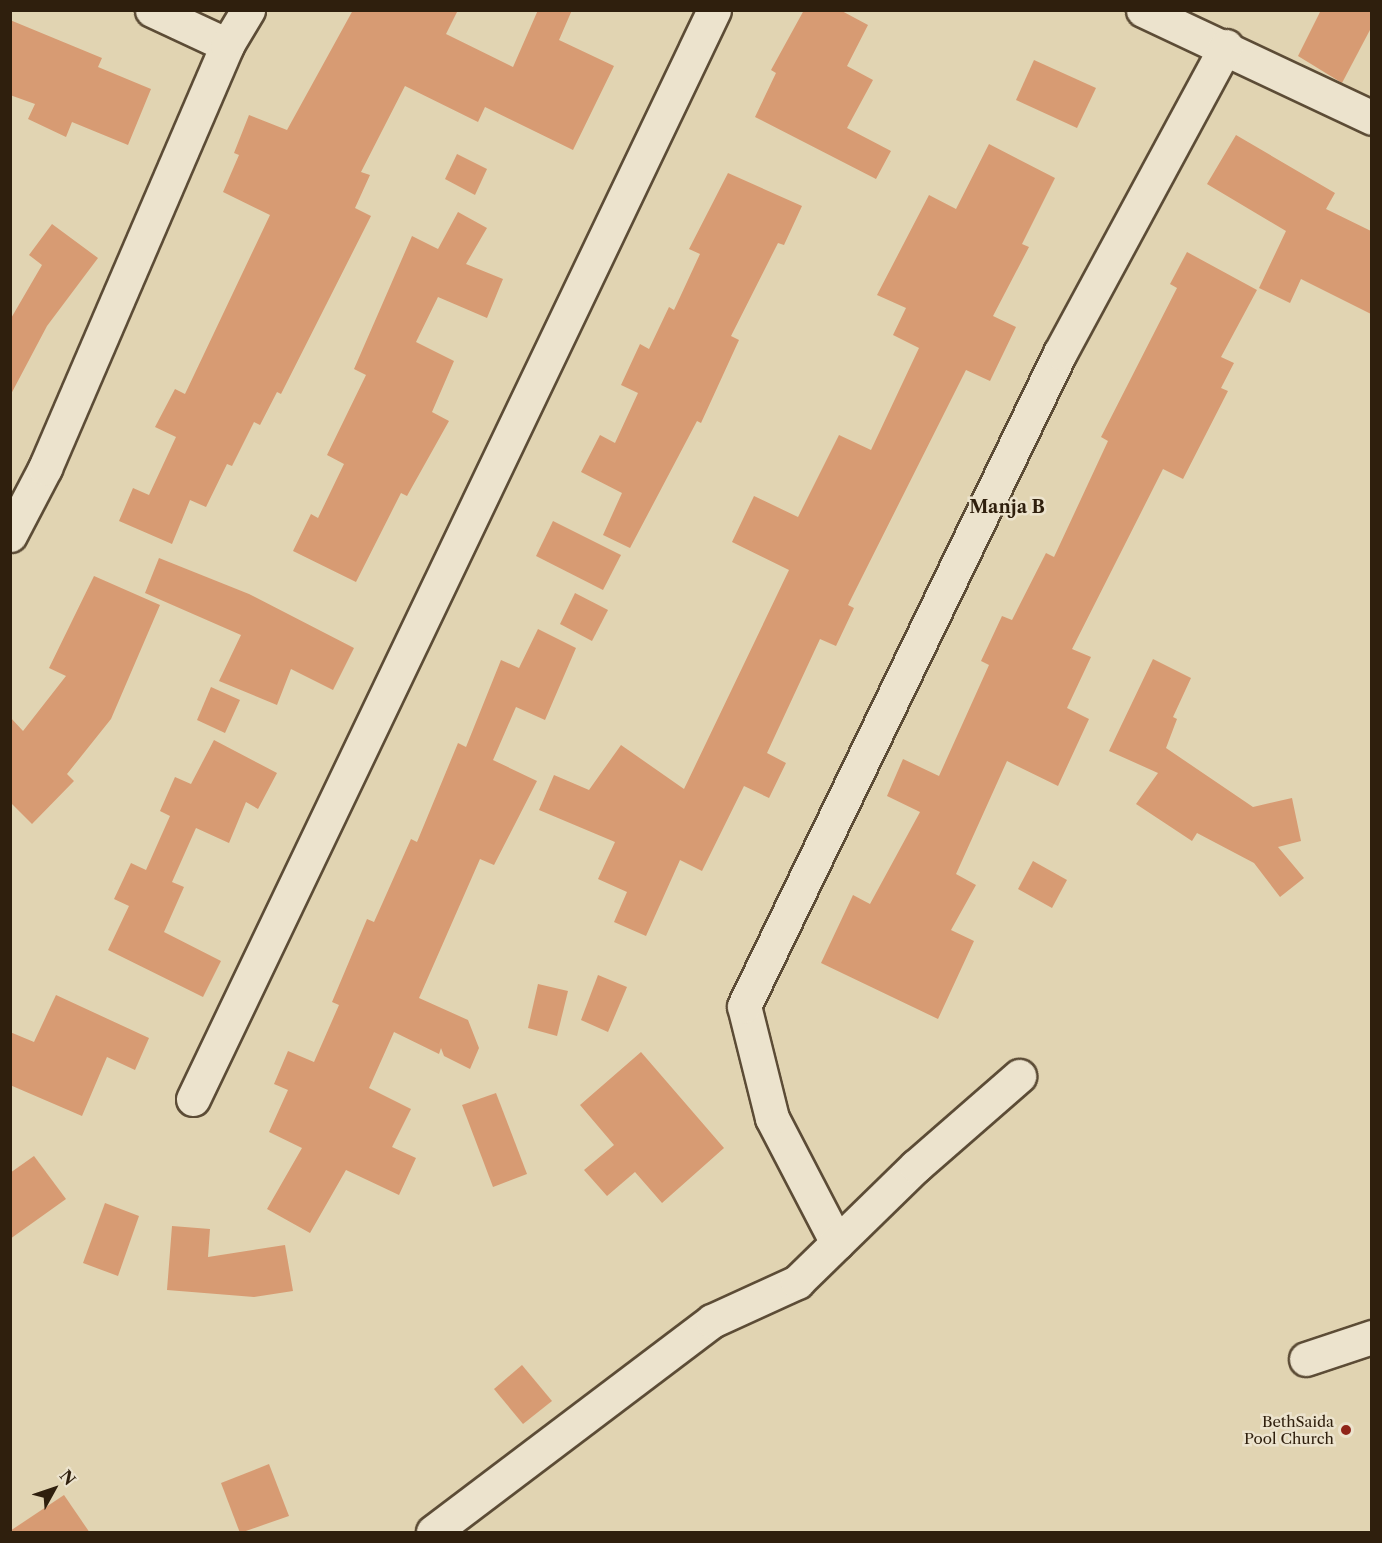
<!DOCTYPE html>
<html>
<head>
<meta charset="utf-8">
<style>
  body { margin:0 }
  #map { position:relative; width:1382px; height:1543px; overflow:hidden; background:#e1d4b2; font-family:"Libre Caslon Text",serif }
  div>[style] { position:absolute }
  [style*='--x'] { left:calc(var(--x)*1px); top:calc(var(--y)*1px); width:calc(var(--w)*1px); rotate:calc(var(--a)*1deg) }
  .building>* { inset:0; background:#d79b73 }
  .roads { filter:drop-shadow(2px 0 #5c4c36) drop-shadow(-2px 0 #5c4c36) drop-shadow(0 2px #5c4c36) drop-shadow(0 -2px #5c4c36) }
  .street>* { height:33px; margin:-16.5px; padding:0 16.5px; transform-origin:16.5px; border-radius:16.5px; background:#ece3cd }
  .dots>* { width:16px; height:16px; translate:-50% -50%; box-sizing:border-box; border:3px solid #ece3cd; border-radius:50% }
  span { translate:-50% -50%; white-space:nowrap; text-align:center; line-height:1.15; -webkit-text-stroke:5px #ece3cd; paint-order:stroke }
  .poi-label { font-size:15px; color:#2f1f0d }
  .right { translate:-100% -50%; text-align:right }
  .quarter-label { font-size:18px; color:#2f1f0d; font-weight:700 }
  .frame { position:absolute; inset:0; border:12px solid #2f1f0d; pointer-events:none }
  .north { position:absolute; left:24px; top:1459px; width:60px; height:60px; -webkit-text-stroke:4px #ece3cd; paint-order:stroke; rotate:50deg; font-size:16px; font-weight:700; line-height:24px; text-align:center; color:#2f1f0d }
  .north::after { content:''; display:block; margin:auto; width:21px; height:27px; background:#2f1f0d; clip-path:polygon(50% 0,100% 100%,50% 72%,0 100%) }
</style>
</head>
<body>
<div id="map">
  <div class="building">
    <i style="clip-path:polygon(353px 10px,458px 10px,446px 34px,513px 67px,538px 10px,572px 10px,559px 40px,614px 66px,573px 150px,485px 107px,478px 122px,405px 86px,361px 172px,370px 175px,355px 208px,371px 216px,281px 394px,277px 392px,260px 425px,254px 422px,232px 466px,227px 464px,206px 507px,190px 500px,172px 544px,119px 521px,133px 488px,149px 495px,176px 437px,155px 427px,175px 389px,185px 394px,270px 215px,223px 192px,239px 155px,234px 153px,249px 115px,287px 130px)"></i>
    <i style="clip-path:polygon(804px 10px,840px 10px,868px 25px,847px 66px,873px 80px,847px 128px,891px 151px,876px 179px,755px 117px,776px 73px,771px 70px)"></i>
    <i style="clip-path:polygon(1321px 10px,1371px 10px,1371px 28px,1342px 83px,1298px 56px)"></i>
    <i style="clip-path:polygon(10px 20px,102px 58px,98px 67px,151px 89px,128px 145px,72px 122px,66px 137px,28px 119px,35px 104px,10px 95px)"></i>
    <i style="clip-path:polygon(1034px 60px,1096px 88px,1077px 128px,1016px 100px)"></i>
    <i style="clip-path:polygon(1236px 135px,1335px 193px,1326px 209px,1371px 231px,1371px 314px,1301px 279px,1290px 303px,1259px 288px,1286px 231px,1207px 184px)"></i>
    <i style="clip-path:polygon(989px 144px,1055px 178px,1022px 244px,1029px 247px,993px 316px,1016px 327px,990px 381px,966px 370px,848px 605px,854px 608px,836px 646px,820px 639px,767px 753px,786px 763px,769px 798px,744px 786px,702px 871px,680px 860px,646px 936px,614px 922px,627px 892px,598px 879px,615px 842px,539px 810px,554px 775px,589px 790px,621px 745px,684px 789px,789px 570px,732px 542px,754px 496px,798px 517px,839px 435px,871px 450px,919px 348px,893px 335px,906px 308px,877px 295px,929px 195px,956px 209px)"></i>
    <i style="clip-path:polygon(457px 154px,487px 169px,475px 195px,445px 179px)"></i>
    <i style="clip-path:polygon(728px 173px,802px 206px,784px 245px,778px 243px,731px 336px,739px 340px,701px 423px,697px 421px,630px 548px,603px 535px,622px 493px,581px 472px,600px 435px,615px 443px,638px 393px,621px 385px,640px 344px,649px 349px,669px 307px,674px 310px,700px 254px,689px 249px)"></i>
    <i style="clip-path:polygon(458px 212px,487px 228px,466px 264px,503px 279px,487px 318px,438px 297px,416px 342px,454px 361px,432px 412px,449px 421px,407px 496px,401px 493px,356px 582px,293px 551px,311px 514px,318px 518px,344px 464px,327px 455px,366px 375px,354px 369px,412px 236px,438px 249px)"></i>
    <i style="clip-path:polygon(52px 224px,98px 258px,47px 326px,10px 396px,10px 320px,42px 265px,29px 255px)"></i>
    <i style="clip-path:polygon(1187px 252px,1257px 290px,1221px 357px,1234px 363px,1221px 388px,1228px 391px,1183px 479px,1163px 469px,1072px 649px,1091px 657px,1067px 708px,1089px 719px,1058px 786px,1007px 761px,956px 874px,976px 885px,951px 930px,974px 941px,938px 1019px,821px 963px,853px 895px,870px 904px,920px 812px,887px 796px,903px 759px,939px 776px,989px 665px,981px 661px,1002px 616px,1012px 620px,1046px 553px,1054px 557px,1108px 441px,1101px 437px,1177px 288px,1170px 284px)"></i>
    <i style="clip-path:polygon(553px 521px,621px 555px,603px 590px,536px 556px)"></i>
    <i style="clip-path:polygon(159px 558px,249px 594px,354px 648px,333px 690px,291px 669px,277px 705px,219px 681px,241px 635px,145px 593px)"></i>
    <i style="clip-path:polygon(94px 576px,160px 605px,111px 719px,67px 774px,74px 781px,32px 824px,10px 802px,10px 717px,23px 731px,66px 676px,49px 668px)"></i>
    <i style="clip-path:polygon(575px 593px,608px 610px,592px 641px,560px 624px)"></i>
    <i style="clip-path:polygon(538px 629px,576px 648px,545px 720px,516px 707px,493px 760px,537px 781px,494px 865px,480px 859px,419px 998px,468px 1020px,479px 1048px,470px 1069px,444px 1056px,441px 1048px,439px 1054px,394px 1032px,369px 1088px,411px 1109px,392px 1147px,416px 1158px,399px 1195px,346px 1170px,310px 1233px,267px 1209px,302px 1148px,269px 1132px,288px 1090px,274px 1084px,288px 1051px,314px 1062px,339px 1005px,332px 1002px,367px 919px,374px 922px,411px 839px,417px 842px,458px 743px,466px 747px,501px 660px,519px 668px)"></i>
    <i style="clip-path:polygon(1153px 659px,1191px 678px,1173px 717px,1177px 719px,1166px 748px,1253px 807px,1292px 798px,1301px 841px,1278px 847px,1304px 878px,1280px 897px,1254px 863px,1197px 833px,1192px 841px,1136px 804px,1158px 773px,1109px 751px)"></i>
    <i style="clip-path:polygon(211px 687px,240px 700px,225px 733px,197px 720px)"></i>
    <i style="clip-path:polygon(214px 740px,277px 773px,258px 809px,246px 802px,229px 843px,196px 828px,172px 882px,184px 887px,164px 932px,221px 961px,203px 997px,108px 950px,129px 906px,114px 899px,131px 863px,146px 870px,170px 816px,160px 811px,175px 777px,191px 784px)"></i>
    <i style="clip-path:polygon(1033px 861px,1067px 880px,1052px 908px,1018px 889px)"></i>
    <i style="clip-path:polygon(598px 975px,627px 987px,608px 1032px,581px 1020px)"></i>
    <i style="clip-path:polygon(538px 984px,568px 991px,557px 1036px,528px 1028px)"></i>
    <i style="clip-path:polygon(56px 995px,149px 1038px,135px 1070px,107px 1057px,82px 1116px,10px 1085px,10px 1032px,34px 1042px)"></i>
    <i style="clip-path:polygon(641px 1052px,724px 1148px,662px 1203px,635px 1172px,607px 1196px,584px 1170px,614px 1145px,580px 1105px)"></i>
    <i style="clip-path:polygon(496px 1093px,527px 1174px,493px 1187px,462px 1105px)"></i>
    <i style="clip-path:polygon(34px 1156px,66px 1199px,10px 1239px,10px 1173px)"></i>
    <i style="clip-path:polygon(105px 1203px,139px 1216px,118px 1276px,83px 1263px)"></i>
    <i style="clip-path:polygon(172px 1226px,210px 1229px,208px 1257px,285px 1245px,293px 1291px,254px 1297px,167px 1290px)"></i>
    <i style="clip-path:polygon(522px 1365px,552px 1401px,523px 1424px,494px 1389px)"></i>
    <i style="clip-path:polygon(269px 1464px,289px 1516px,240px 1533px,221px 1483px)"></i>
    <i style="clip-path:polygon(64px 1495px,90px 1533px,10px 1533px,10px 1531px)"></i>
  </div>
  <div class="roads">
    <div class="street">
      <i style="--x:152;--y:10;--w:83;--a:25"></i>
      <i style="--x:1143;--y:10;--w:253;--a:25.2"></i>
      <i style="--x:10;--y:535;--w:76;--a:-62.4"></i>
      <i style="--x:45;--y:468;--w:460;--a:-66.7"></i>
      <i style="--x:227;--y:45;--w:41;--a:-59"></i>
      <i style="--x:193;--y:1099;--w:1207;--a:-64.43"></i>
      <i style="--x:837;--y:1243;--w:141;--a:-117.5"></i>
      <i style="--x:772;--y:1118;--w:115;--a:-104"></i>
      <i style="--x:744;--y:1006;--w:725;--a:-64.18"></i>
      <i style="--x:1060;--y:353;--w:349;--a:-61.6"></i>
      <i style="--x:1306;--y:1359;--w:70;--a:-18.4"></i>
      <i style="--x:433;--y:1532;--w:350;--a:-37.1"></i>
      <i style="--x:712;--y:1321;--w:94;--a:-24.6"></i>
      <i style="--x:797;--y:1282;--w:166;--a:-44.3"></i>
      <i style="--x:916;--y:1166;--w:137;--a:-41.1"></i>
    </div>
  </div>
  <div class="dots">
    <i style="left:1346px;top:1430px;background:#8f2418"></i>
  </div>
  <div class="poi-label">
    <span class="right" style="left:1334px;top:1430px">BethSaida<br>Pool Church</span>
  </div>
  <div class="quarter-label">
    <span style="left:1007px;top:507px">Manja B</span>
  </div>
  <div class="frame"></div>
  <div class="north">N</div>
</div>
</body>
</html>
